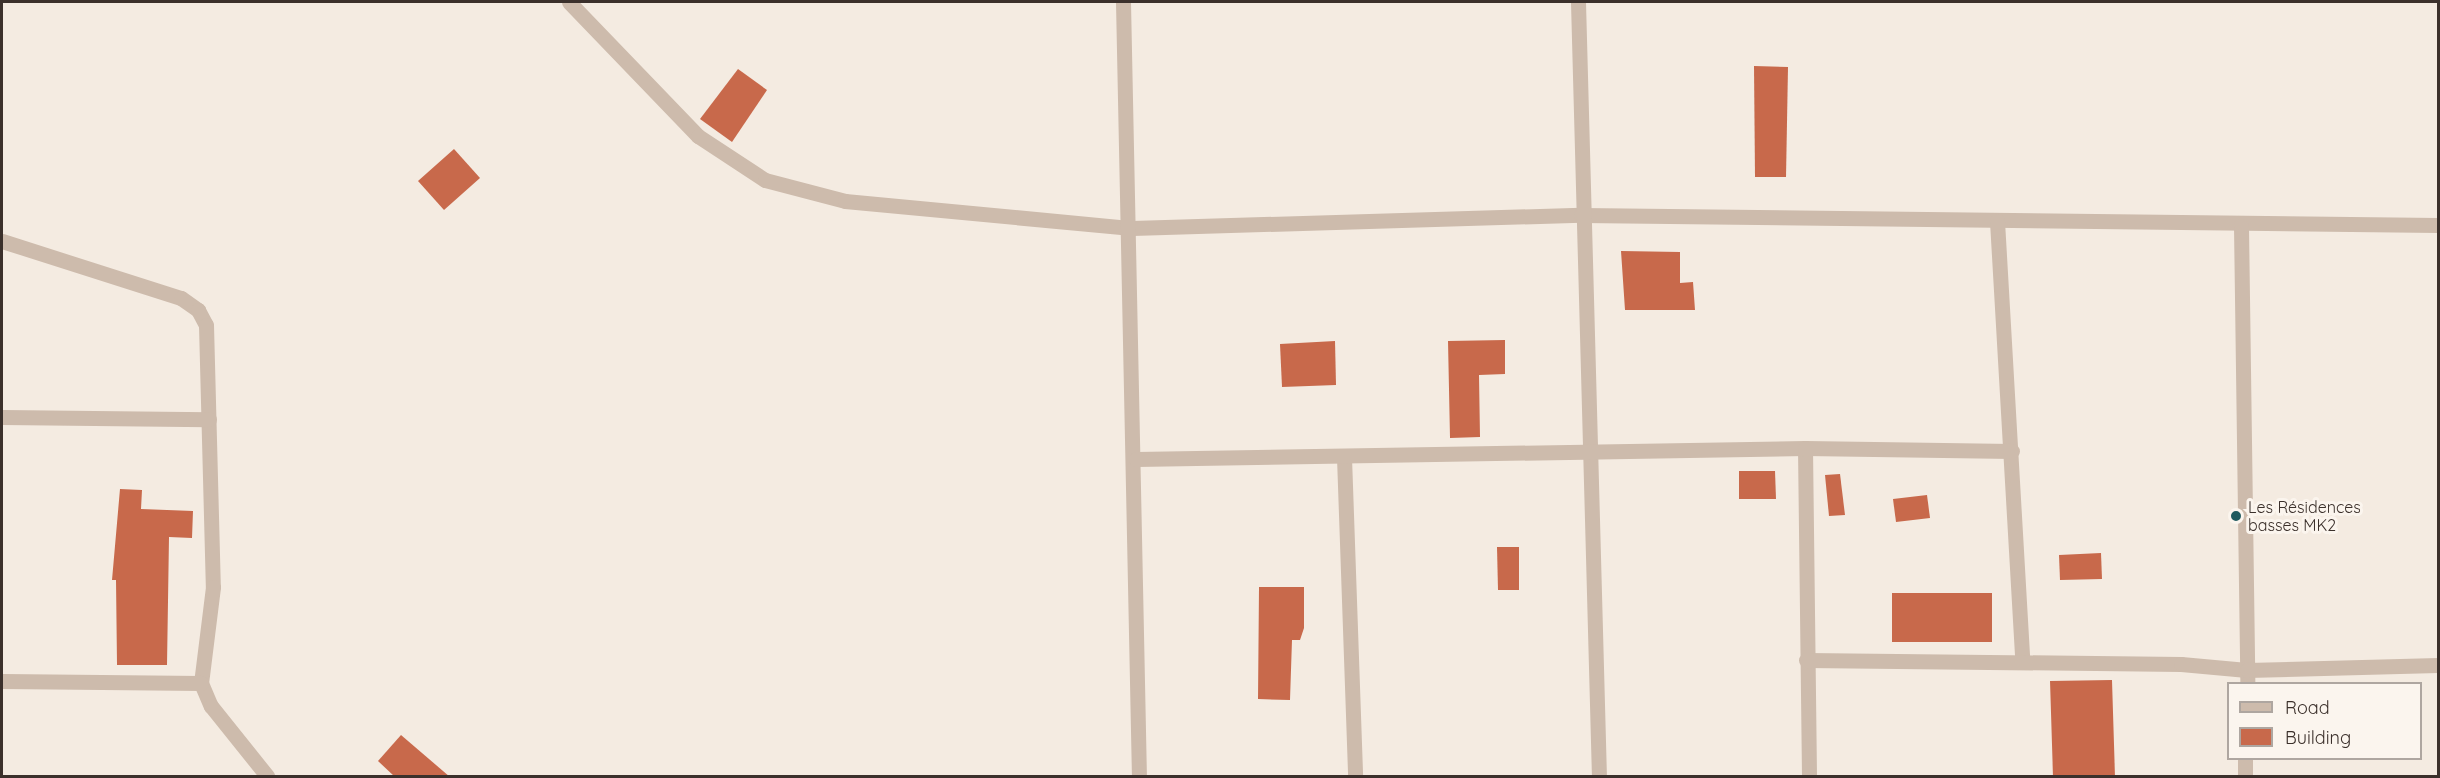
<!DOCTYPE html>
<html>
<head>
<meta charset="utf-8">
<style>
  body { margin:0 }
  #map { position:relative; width:2440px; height:778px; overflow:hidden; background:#f4ebe1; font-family:Quicksand,sans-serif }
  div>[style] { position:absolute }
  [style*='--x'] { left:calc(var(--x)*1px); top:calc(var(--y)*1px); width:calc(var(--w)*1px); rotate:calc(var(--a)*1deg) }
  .building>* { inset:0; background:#c8694b }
  .minor>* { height:15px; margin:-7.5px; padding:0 7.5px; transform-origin:7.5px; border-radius:7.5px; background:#cdbbac }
  .dots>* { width:16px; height:16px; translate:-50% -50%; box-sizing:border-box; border:3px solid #fbf5ee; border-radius:50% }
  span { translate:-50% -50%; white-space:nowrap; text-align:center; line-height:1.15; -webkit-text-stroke:6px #fbf5ee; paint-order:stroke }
  .poi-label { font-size:16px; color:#3b302b }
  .left { translate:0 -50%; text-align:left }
  .frame { position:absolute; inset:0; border:3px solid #3b302b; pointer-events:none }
  .legend { position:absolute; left:2227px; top:682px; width:195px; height:78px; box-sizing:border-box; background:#fbf5ee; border:2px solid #aea6a0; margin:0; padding:8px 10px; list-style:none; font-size:18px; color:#3b302b }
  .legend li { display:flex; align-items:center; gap:12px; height:30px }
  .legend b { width:30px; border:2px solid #aea6a0 }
</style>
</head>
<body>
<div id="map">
  <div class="building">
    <i style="clip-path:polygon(1754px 66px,1788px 67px,1786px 177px,1755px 177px)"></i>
    <i style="clip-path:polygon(738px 69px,767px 90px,732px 142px,700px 119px)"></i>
    <i style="clip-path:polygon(454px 149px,480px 178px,444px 210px,418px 181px)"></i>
    <i style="clip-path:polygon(1621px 251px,1680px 252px,1680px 283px,1693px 282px,1695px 310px,1625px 310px)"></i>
    <i style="clip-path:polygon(1505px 340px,1505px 374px,1479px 375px,1480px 437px,1450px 438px,1448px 341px)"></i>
    <i style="clip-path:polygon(1335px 341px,1336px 385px,1282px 387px,1280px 344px)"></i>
    <i style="clip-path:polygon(1739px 471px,1775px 471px,1776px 499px,1739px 499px)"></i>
    <i style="clip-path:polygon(1840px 474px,1845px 515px,1829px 516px,1825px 475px)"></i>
    <i style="clip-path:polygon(120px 489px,142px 490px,141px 509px,193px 511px,192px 538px,169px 537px,167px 665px,117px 665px,116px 580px,112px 580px)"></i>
    <i style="clip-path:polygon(1927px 495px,1930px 518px,1896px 522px,1893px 499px)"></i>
    <i style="clip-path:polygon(1497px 547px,1519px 547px,1519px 590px,1498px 590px)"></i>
    <i style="clip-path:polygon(2101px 553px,2102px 579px,2060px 580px,2059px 555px)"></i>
    <i style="clip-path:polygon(1259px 587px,1304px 587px,1304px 628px,1300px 640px,1292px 640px,1290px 700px,1258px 699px)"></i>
    <i style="clip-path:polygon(1892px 593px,1992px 593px,1992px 642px,1892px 642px)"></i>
    <i style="clip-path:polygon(2112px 680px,2115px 777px,2053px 777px,2050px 681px)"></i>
    <i style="clip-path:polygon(401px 735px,450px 777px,395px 777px,378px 761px)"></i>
  </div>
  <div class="minor">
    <i style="--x:569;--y:2;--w:186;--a:46.1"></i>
    <i style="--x:698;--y:136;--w:80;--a:33.3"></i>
    <i style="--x:765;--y:180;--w:83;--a:14.7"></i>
    <i style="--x:845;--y:201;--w:288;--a:5.4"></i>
    <i style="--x:1132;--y:228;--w:449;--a:-1.7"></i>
    <i style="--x:1581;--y:215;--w:857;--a:0.67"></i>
    <i style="--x:1123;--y:2;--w:774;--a:88.82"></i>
    <i style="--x:1578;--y:2;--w:774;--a:88.45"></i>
    <i style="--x:1997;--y:221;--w:440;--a:86.7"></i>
    <i style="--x:2241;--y:226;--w:458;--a:89.2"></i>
    <i style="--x:2;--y:241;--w:188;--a:17.7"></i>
    <i style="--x:181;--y:298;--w:21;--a:35"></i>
    <i style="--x:198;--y:310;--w:17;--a:62"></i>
    <i style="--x:206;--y:325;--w:262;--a:88.5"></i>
    <i style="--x:213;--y:587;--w:97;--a:97.1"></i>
    <i style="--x:201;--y:683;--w:25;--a:67"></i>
    <i style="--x:211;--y:706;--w:90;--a:51.3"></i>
    <i style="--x:2;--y:417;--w:207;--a:0.6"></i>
    <i style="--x:1805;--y:448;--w:328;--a:89.3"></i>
    <i style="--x:1344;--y:457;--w:319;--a:88"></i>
    <i style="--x:1136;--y:459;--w:669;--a:-0.94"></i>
    <i style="--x:1805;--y:448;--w:207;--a:0.8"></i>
    <i style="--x:1806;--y:660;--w:375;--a:0.6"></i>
    <i style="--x:2181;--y:664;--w:66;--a:5.2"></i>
    <i style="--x:2247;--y:670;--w:191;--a:-1.5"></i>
    <i style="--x:2;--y:681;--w:199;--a:0.6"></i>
    <i style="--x:2245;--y:758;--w:18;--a:90"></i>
  </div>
  <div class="dots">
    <i style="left:2236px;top:516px;background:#1f5a5e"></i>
  </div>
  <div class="poi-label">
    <span class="left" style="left:2248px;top:516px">Les Résidences<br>basses MK2</span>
  </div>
  <div class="frame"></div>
  <ul class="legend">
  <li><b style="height:8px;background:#cdbbac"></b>Road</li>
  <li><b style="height:16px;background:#c8694b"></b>Building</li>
  </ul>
</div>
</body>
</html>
